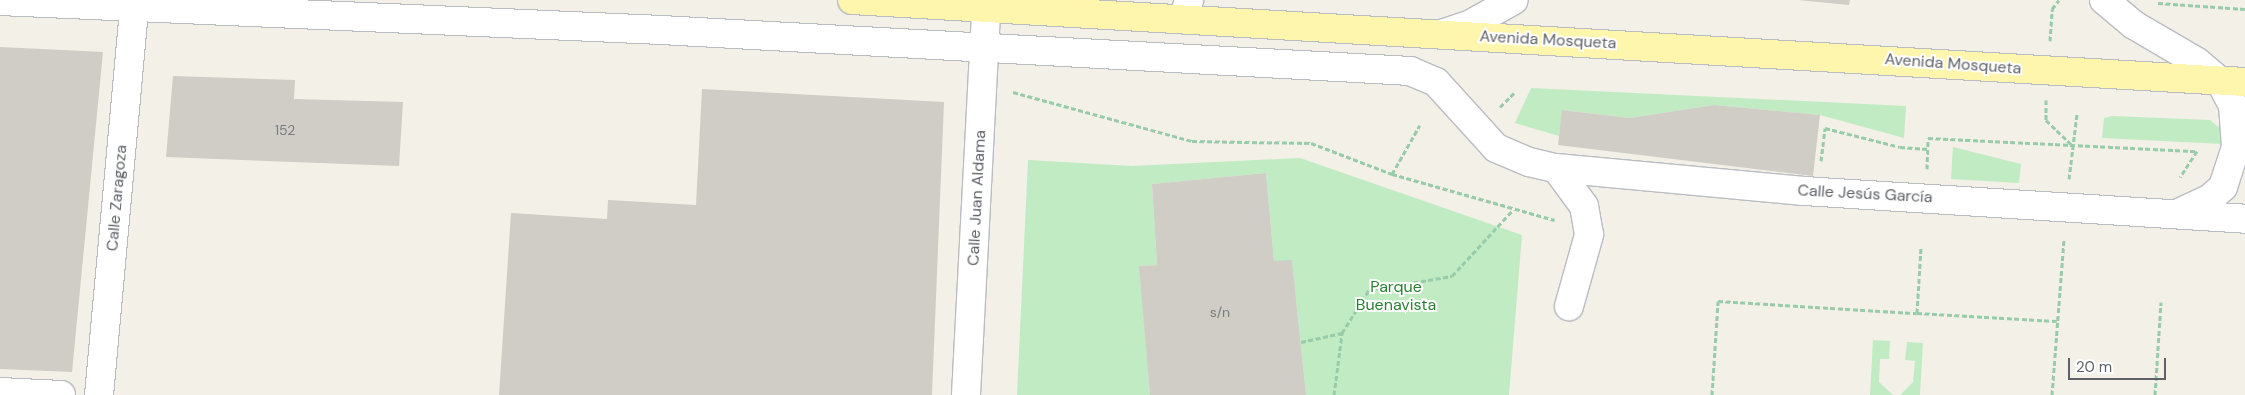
<!DOCTYPE html>
<html>
<head>
<meta charset="utf-8">
<style>
  body { margin:0 }
  #map { position:relative; width:2245px; height:395px; overflow:hidden; background:#f2f0e7; font-family:"DM Sans",sans-serif }
  div>[style] { position:absolute }
  [style*='--x'] { left:calc(var(--x)*1px); top:calc(var(--y)*1px); width:calc(var(--w)*1px); rotate:calc(var(--a)*1deg) }
  .green>* { inset:0; background:#c1ebc3 }
  .building>* { inset:0; background:#cfcdc5 }
  .path>* { height:3px; margin-top:-1.5px; transform-origin:0; background:repeating-linear-gradient(90deg,#98cba9 0 5px,transparent 0 7.5px) }
  .roads { filter:drop-shadow(1px 0 #b9bcc1) drop-shadow(-1px 0 #b9bcc1) drop-shadow(0 1px #b9bcc1) drop-shadow(0 -1px #b9bcc1) }
  .minor>* { height:28px; margin:-14px; padding:0 14px; transform-origin:14px; border-radius:14px; background:#fff }
  .major>* { height:28px; margin:-14px; padding:0 14px; transform-origin:14px; border-radius:14px; background:#fff6ae }
  span { translate:-50% -50%; white-space:nowrap; text-align:center; line-height:1.15; -webkit-text-stroke:4px #fff; paint-order:stroke }
  .number-label { font-size:14px; color:#7a7d7f }
  .number-label span { -webkit-text-stroke-width:0 }
  .street-label { font-size:16px; color:#5e6268 }
  .park-label { font-size:16px; color:#2b8133 }
  .scale { position:absolute; left:2068px; top:358px; width:98px; height:22px; box-sizing:border-box; border:2px solid #5e6268; border-top:0; padding-left:6px; font-size:15px; line-height:18px; white-space:nowrap; color:#5e6268; -webkit-text-stroke:4px #fff; paint-order:stroke }
</style>
</head>
<body>
<div id="map">
  <div class="green">
    <i style="clip-path:polygon(1531px 88px,1906px 106px,1904px 138px,1820px 115px,1714px 105px,1630px 118px,1563px 110px,1559px 136px,1515px 123px)"></i>
    <i style="clip-path:polygon(2112px 116px,2210px 120px,2223px 131px,2222px 144px,2102px 138px,2104px 118px)"></i>
    <i style="clip-path:polygon(1953px 147px,2021px 164px,2019px 183px,1951px 179px)"></i>
    <i style="clip-path:polygon(1300px 158px,1522px 235px,1509px 395px,1306px 395px,1292px 261px,1274px 261px,1266px 173px,1152px 184px,1157px 265px,1140px 266px,1150px 395px,1017px 395px,1028px 160px,1132px 166px)"></i>
    <i style="clip-path:polygon(1873px 340px,1890px 341px,1889px 359px,1880px 359px,1879px 382px,1893px 395px,1870px 395px)"></i>
    <i style="clip-path:polygon(1907px 342px,1923px 343px,1920px 395px,1900px 395px,1913px 382px,1915px 361px,1905px 360px)"></i>
  </div>
  <div class="building">
    <i style="clip-path:polygon(1798px 0,1850px 0,1849px 5px)"></i>
    <i style="clip-path:polygon(0 47px,103px 52px,72px 372px,0 369px)"></i>
    <i style="clip-path:polygon(173px 76px,295px 80px,294px 99px,403px 102px,399px 166px,166px 157px)"></i>
    <i style="clip-path:polygon(702px 89px,944px 102px,932px 395px,499px 395px,511px 213px,607px 219px,608px 200px,696px 205px)"></i>
    <i style="clip-path:polygon(1714px 105px,1820px 115px,1813px 176px,1558px 145px,1562px 110px,1630px 118px)"></i>
    <i style="clip-path:polygon(1266px 173px,1274px 261px,1292px 260px,1306px 395px,1150px 395px,1139px 266px,1157px 265px,1152px 184px)"></i>
  </div>
  <div class="path">
    <i style="--x:2158;--y:3;--w:87;--a:3.9"></i>
    <i style="--x:2050;--y:41;--w:32;--a:-86"></i>
    <i style="--x:2052;--y:9;--w:11;--a:-52"></i>
    <i style="--x:1013;--y:92;--w:186;--a:15.3"></i>
    <i style="--x:1192;--y:141;--w:119;--a:1"></i>
    <i style="--x:1311;--y:143;--w:87;--a:20.9"></i>
    <i style="--x:1392;--y:174;--w:169;--a:15.8"></i>
    <i style="--x:2046;--y:100;--w:20;--a:90"></i>
    <i style="--x:2046;--y:120;--w:36;--a:44"></i>
    <i style="--x:1500;--y:107;--w:21;--a:-45"></i>
    <i style="--x:1821;--y:161;--w:33;--a:-83"></i>
    <i style="--x:1825;--y:128;--w:77;--a:14.2"></i>
    <i style="--x:1900;--y:147;--w:28;--a:4"></i>
    <i style="--x:1927;--y:169;--w:31;--a:-88"></i>
    <i style="--x:1928;--y:138;--w:269;--a:2.8"></i>
    <i style="--x:2197;--y:151;--w:31;--a:123"></i>
    <i style="--x:1392;--y:174;--w:56;--a:-60.3"></i>
    <i style="--x:2069;--y:179;--w:65;--a:-83"></i>
    <i style="--x:1917;--y:313;--w:140;--a:3.3"></i>
    <i style="--x:1301;--y:342;--w:42;--a:-12.4"></i>
    <i style="--x:1342;--y:333;--w:51;--a:-57.9"></i>
    <i style="--x:1369;--y:290;--w:84;--a:-9.6"></i>
    <i style="--x:1452;--y:276;--w:88;--a:-47.3"></i>
    <i style="--x:1334;--y:395;--w:63;--a:-82.6"></i>
    <i style="--x:1712;--y:395;--w:94;--a:-86.3"></i>
    <i style="--x:1718;--y:301;--w:199;--a:3.5"></i>
    <i style="--x:1917;--y:313;--w:65;--a:-86.5"></i>
    <i style="--x:2052;--y:395;--w:156;--a:-85.6"></i>
    <i style="--x:2155;--y:395;--w:93;--a:-86.3"></i>
  </div>
  <div class="roads">
    <div class="minor">
      <i style="--x:2104;--y:0;--w:39;--a:40"></i>
      <i style="--x:2134;--y:25;--w:73;--a:30.4"></i>
      <i style="--x:2197;--y:62;--w:30;--a:40"></i>
      <i style="--x:2220;--y:81;--w:27;--a:62"></i>
      <i style="--x:2233;--y:105;--w:42;--a:85.9"></i>
      <i style="--x:2236;--y:147;--w:42;--a:108"></i>
      <i style="--x:2223;--y:187;--w:18;--a:139"></i>
      <i style="--x:2209;--y:199;--w:35;--a:155"></i>
      <i style="--x:0;--y:1;--w:662;--a:2.51"></i>
      <i style="--x:661;--y:30;--w:750;--a:3.13"></i>
      <i style="--x:1410;--y:71;--w:28;--a:23"></i>
      <i style="--x:1436;--y:82;--w:89;--a:47.7"></i>
      <i style="--x:1496;--y:148;--w:36;--a:23"></i>
      <i style="--x:1529;--y:162;--w:28;--a:13"></i>
      <i style="--x:1556;--y:168;--w:249;--a:5.3"></i>
      <i style="--x:1804;--y:191;--w:442;--a:3.6"></i>
      <i style="--x:1183;--y:19;--w:20;--a:-72"></i>
      <i style="--x:1441;--y:34;--w:29;--a:-18"></i>
      <i style="--x:1469;--y:25;--w:51;--a:-29.1"></i>
      <i style="--x:1556;--y:168;--w:47;--a:53.6"></i>
      <i style="--x:1584;--y:206;--w:29;--a:80"></i>
      <i style="--x:1589;--y:235;--w:74;--a:105.7"></i>
      <i style="--x:0;--y:392;--w:61;--a:2.8"></i>
      <i style="--x:99;--y:395;--w:397;--a:-84.8"></i>
      <i style="--x:966;--y:395;--w:396;--a:-87"></i>
    </div>
    <div class="major">
      <i style="--x:852;--y:0;--w:1395;--a:3.37"></i>
    </div>
  </div>
  <div class="number-label">
    <span style="left:285px;top:130px">152</span>
    <span style="left:1220px;top:312px">s/n</span>
  </div>
  <div class="street-label">
    <span style="left:1548px;top:40px;rotate:3deg">Avenida Mosqueta</span>
    <span style="left:1953px;top:64px;rotate:4deg">Avenida Mosqueta</span>
    <span style="left:1865px;top:194px;rotate:3deg">Calle Jesús García</span>
    <span style="left:117px;top:198px;rotate:-85deg">Calle Zaragoza</span>
    <span style="left:977px;top:198px;rotate:-87deg">Calle Juan Aldama</span>
  </div>
  <div class="park-label">
    <span style="left:1396px;top:296px">Parque<br>Buenavista</span>
  </div>
  <div class="scale">20 m</div>
</div>
</body>
</html>
